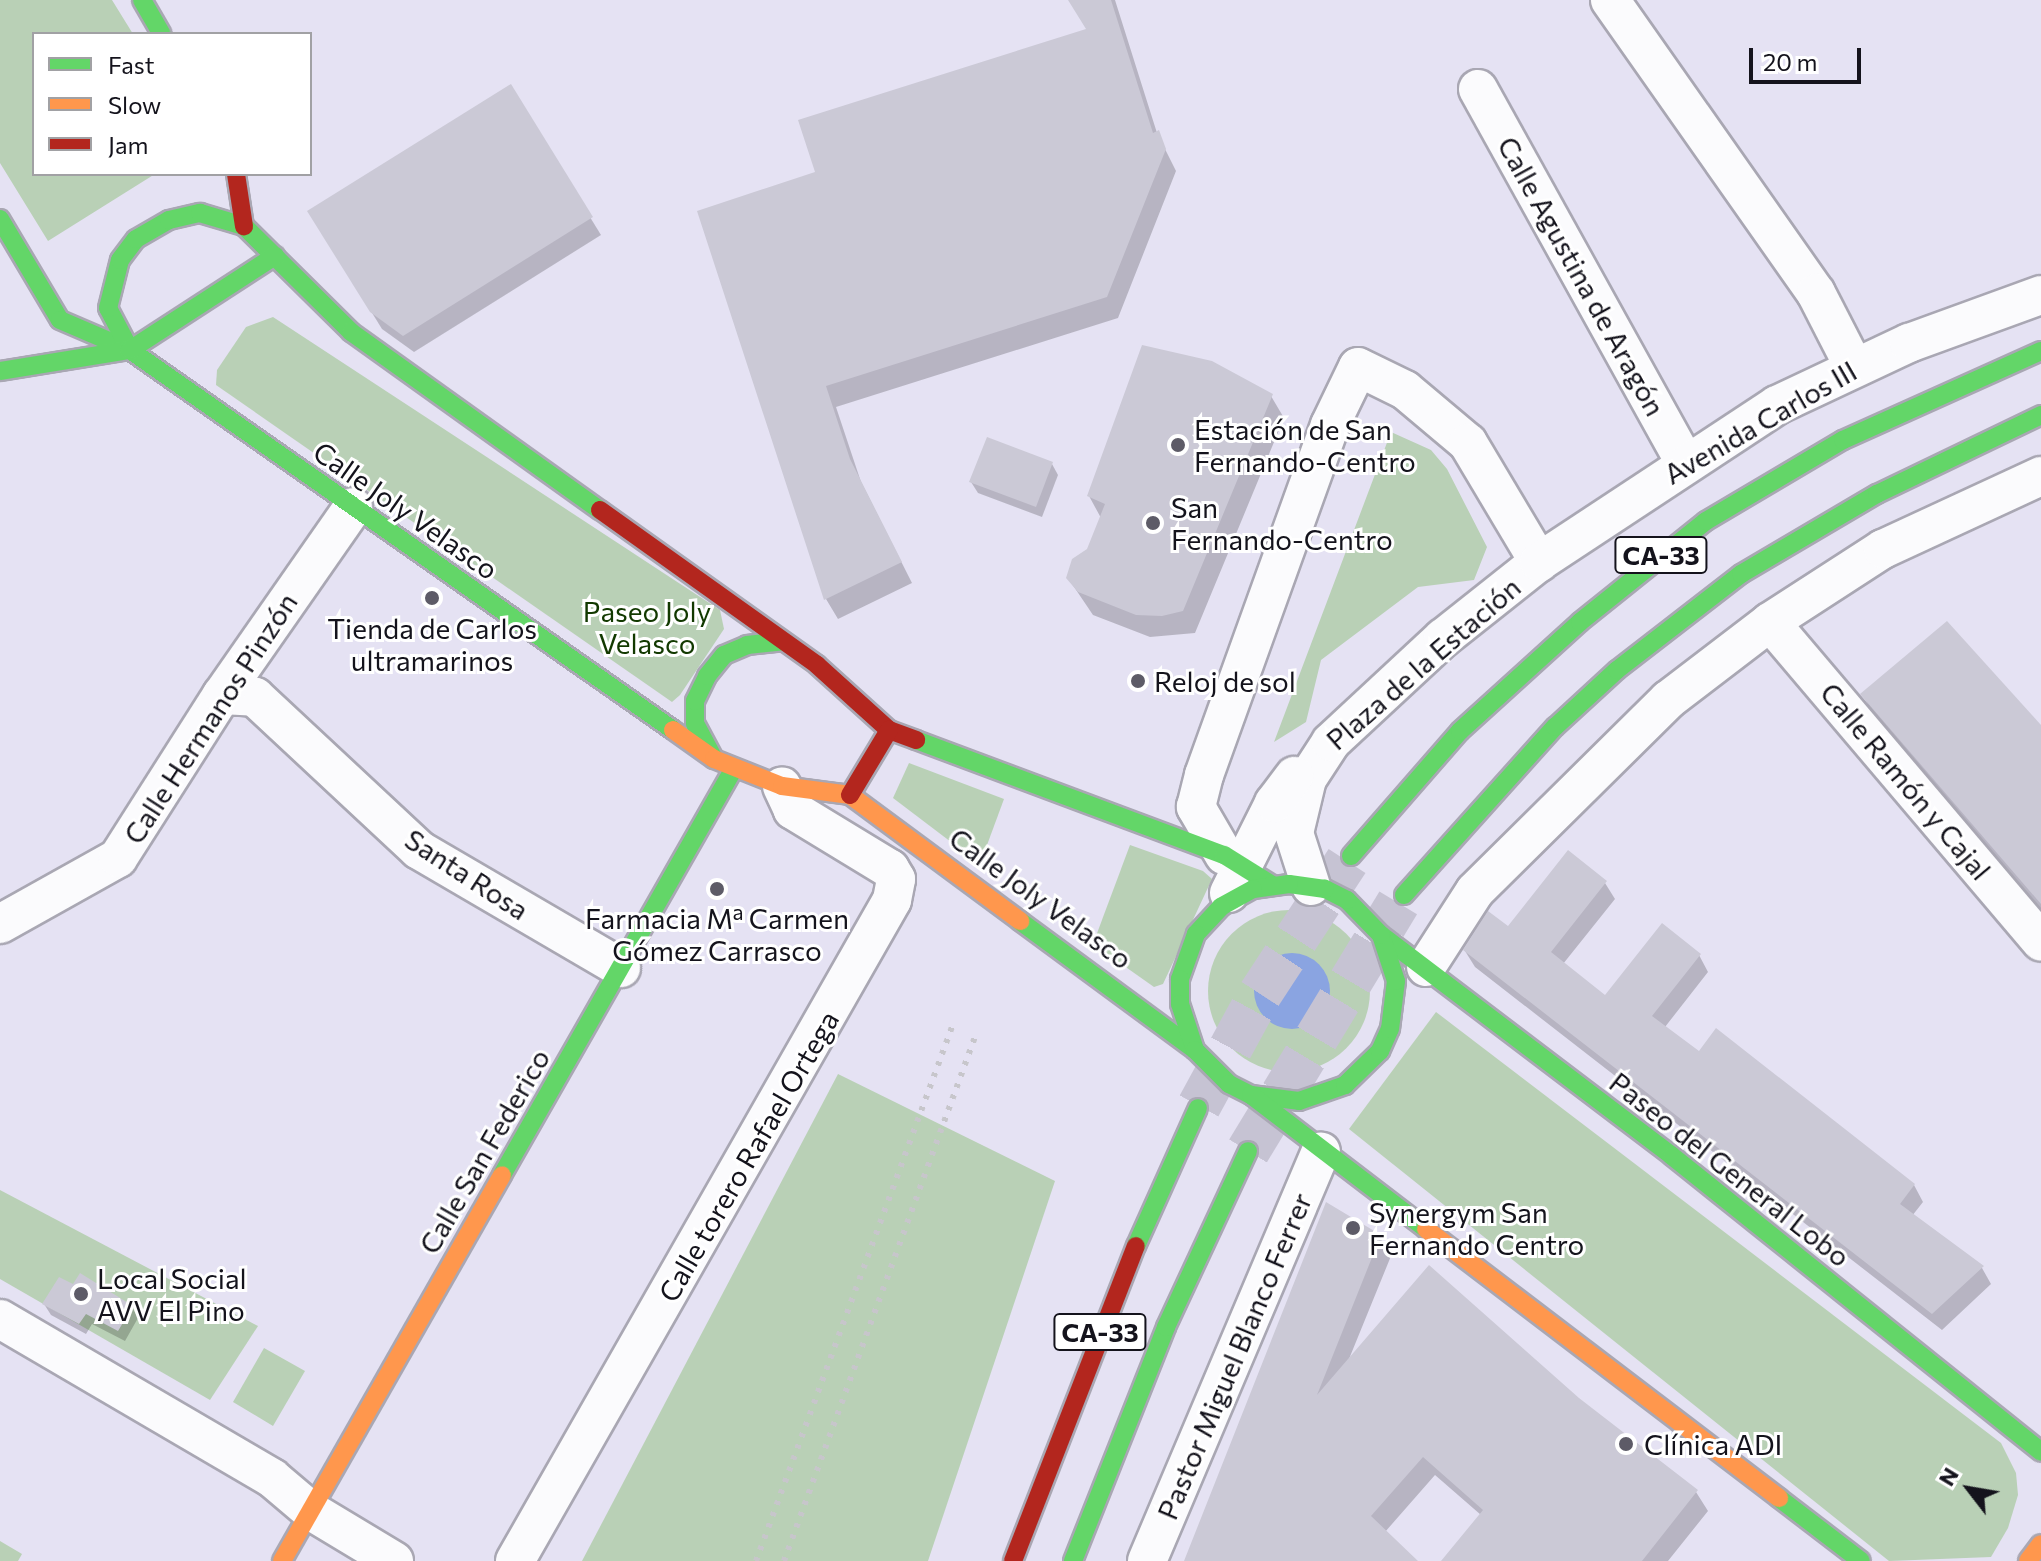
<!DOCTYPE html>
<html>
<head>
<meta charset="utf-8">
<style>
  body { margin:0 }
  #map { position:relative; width:2041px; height:1561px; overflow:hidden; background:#e5e2f3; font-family:Commissioner,sans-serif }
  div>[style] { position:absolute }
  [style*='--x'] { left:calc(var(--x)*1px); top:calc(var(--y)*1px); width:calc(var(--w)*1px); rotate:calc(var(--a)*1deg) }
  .green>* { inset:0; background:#b9d0b6 }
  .round { border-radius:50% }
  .water>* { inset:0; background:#8aa4e1 }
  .shadow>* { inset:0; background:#0003 }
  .building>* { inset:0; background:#cbc9d6 }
  .highway-tunnel>* { height:44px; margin-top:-22px; transform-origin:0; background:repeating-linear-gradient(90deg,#c6c3d3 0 44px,transparent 0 66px) }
  .roads { filter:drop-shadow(2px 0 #a9a7b3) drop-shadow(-2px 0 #a9a7b3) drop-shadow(0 2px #a9a7b3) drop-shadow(0 -2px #a9a7b3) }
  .street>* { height:38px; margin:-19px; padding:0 19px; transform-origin:19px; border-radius:19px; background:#fbfbfd }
  .fast>* { height:18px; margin:-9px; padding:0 9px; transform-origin:9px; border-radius:9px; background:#63d668 }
  .slow>* { height:18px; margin:-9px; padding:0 9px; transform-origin:9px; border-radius:9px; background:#ff974d }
  .jam>* { height:18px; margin:-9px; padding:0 9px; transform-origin:9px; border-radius:9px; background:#b3261e }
  .rail>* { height:6px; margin-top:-3px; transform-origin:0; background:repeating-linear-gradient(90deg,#c7c6cb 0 4px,transparent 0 12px) }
  .dots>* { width:22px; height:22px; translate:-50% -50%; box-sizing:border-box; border:4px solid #fff; border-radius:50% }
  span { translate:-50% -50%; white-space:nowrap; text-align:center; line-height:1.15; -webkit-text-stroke:6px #fff; paint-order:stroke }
  .shield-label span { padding:2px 6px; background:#fff; border:2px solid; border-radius:6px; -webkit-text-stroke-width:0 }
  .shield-label { font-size:26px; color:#14131c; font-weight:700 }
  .street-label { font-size:28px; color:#14131c }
  .poi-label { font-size:28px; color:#14131c }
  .left { translate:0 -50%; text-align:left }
  .park-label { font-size:28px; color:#123900 }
  .legend { position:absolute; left:32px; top:32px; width:280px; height:144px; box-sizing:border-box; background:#fff; border:2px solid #a1a1a4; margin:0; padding:10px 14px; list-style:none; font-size:24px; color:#14131c }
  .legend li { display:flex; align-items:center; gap:16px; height:40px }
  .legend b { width:40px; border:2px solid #a1a1a4 }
  .north { position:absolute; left:1929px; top:1449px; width:80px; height:80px; -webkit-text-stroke:6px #fff; paint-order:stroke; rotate:301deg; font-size:22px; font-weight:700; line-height:32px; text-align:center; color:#14131c }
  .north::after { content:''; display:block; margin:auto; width:28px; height:36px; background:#14131c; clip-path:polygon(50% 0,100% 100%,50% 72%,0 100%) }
  .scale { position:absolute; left:1749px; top:48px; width:112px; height:36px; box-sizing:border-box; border:4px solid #14131c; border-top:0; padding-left:10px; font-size:24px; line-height:28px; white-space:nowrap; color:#14131c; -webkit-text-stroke:6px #fff; paint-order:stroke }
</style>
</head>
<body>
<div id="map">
  <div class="green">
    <i style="clip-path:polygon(0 0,112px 0,133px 34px,34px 34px,34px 174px,155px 174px,48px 241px,0 163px)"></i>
    <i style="clip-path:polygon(273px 317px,720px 610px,724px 629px,680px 695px,672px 702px,216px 385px,217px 370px,246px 327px)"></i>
    <i style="clip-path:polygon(1391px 432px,1431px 450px,1447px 469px,1487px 547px,1474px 580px,1418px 587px,1321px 660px,1306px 722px,1274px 742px)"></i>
    <i style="clip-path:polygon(909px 763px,1004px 799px,980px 864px,893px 798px)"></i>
    <i style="clip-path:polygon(1130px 845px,1203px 871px,1212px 879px,1163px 984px,1154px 987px,1093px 944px)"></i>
    <i class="round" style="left:1208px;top:910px;width:162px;height:162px"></i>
    <i style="clip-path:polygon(1436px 1012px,2001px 1443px,2016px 1473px,2018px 1495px,2008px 1528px,1991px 1557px,1889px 1561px,1349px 1129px)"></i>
    <i style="clip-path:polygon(838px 1074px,1055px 1181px,928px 1561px,582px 1561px)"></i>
    <i style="clip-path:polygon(0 1190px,258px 1326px,210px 1400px,0 1279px)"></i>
    <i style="clip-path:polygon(264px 1348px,305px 1371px,273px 1426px,233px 1402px)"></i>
    <i style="clip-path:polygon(0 1541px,22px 1554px,18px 1561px,0 1561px)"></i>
  </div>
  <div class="water">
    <i class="round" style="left:1254px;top:953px;width:76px;height:76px"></i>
  </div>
  <div class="shadow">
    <i style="clip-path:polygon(1070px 0,1115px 0,1157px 133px,1176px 171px,1118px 318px,836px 407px,861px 482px,912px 583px,838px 619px,826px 599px,700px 212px,817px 173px,1088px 30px)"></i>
    <i style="clip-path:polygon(510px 87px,601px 235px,414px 352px,382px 329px,320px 229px)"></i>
    <i style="clip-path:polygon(1271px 396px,1284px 418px,1195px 633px,1150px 637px,1093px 615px,1068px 578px,1089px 550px,1101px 518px,1089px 496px)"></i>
    <i style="clip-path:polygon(1052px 464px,1058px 475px,1042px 517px,978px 493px,971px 482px)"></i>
    <i style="clip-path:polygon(1863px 695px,2041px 729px,2041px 914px,1872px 712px)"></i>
    <i style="clip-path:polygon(1605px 883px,1615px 899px,1563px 964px,1605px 997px,1699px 955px,1708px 972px,1665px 1027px,1699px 1053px,1716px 1031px,1914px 1185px,1923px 1202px,1912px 1216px,1982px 1268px,1991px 1284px,1942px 1330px,1475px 967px,1465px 951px)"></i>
    <i style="clip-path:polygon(1379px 1236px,1391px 1256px,1349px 1359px,1578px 1400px,1696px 1492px,1708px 1511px,1668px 1561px,1444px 1561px,1481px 1515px,1435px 1475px,1385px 1532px,1415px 1561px,1186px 1561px)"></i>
    <i style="clip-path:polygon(44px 1304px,132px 1307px,138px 1318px,125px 1341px,92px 1324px,86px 1334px,51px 1315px)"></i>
  </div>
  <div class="building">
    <i style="clip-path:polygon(1068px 0,1111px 0,1153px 133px,1159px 130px,1166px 149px,1107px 297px,826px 386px,850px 459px,902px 562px,824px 600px,697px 211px,815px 172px,798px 120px,1086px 29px)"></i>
    <i style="clip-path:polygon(511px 84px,593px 217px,403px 336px,370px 312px,307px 211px)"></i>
    <i style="clip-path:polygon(1142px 345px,1212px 361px,1273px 394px,1183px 611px,1162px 616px,1136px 615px,1078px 592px,1066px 578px,1072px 559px,1087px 549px,1105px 504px,1087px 496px)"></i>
    <i style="clip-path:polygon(987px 437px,1053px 462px,1036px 507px,969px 482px)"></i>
    <i style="clip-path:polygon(1947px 621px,2041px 725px,2041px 904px,1860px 694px)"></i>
    <i style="clip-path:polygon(1568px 850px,1607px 881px,1551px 952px,1605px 995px,1662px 923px,1701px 954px,1652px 1016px,1699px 1051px,1716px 1028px,1915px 1184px,1900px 1204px,1984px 1266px,1932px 1314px,1463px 950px,1488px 911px,1508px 926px)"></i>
    <i style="clip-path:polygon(1326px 1202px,1381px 1235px,1317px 1395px,1429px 1265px,1579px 1398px,1698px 1490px,1642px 1561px,1441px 1561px,1483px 1510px,1423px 1457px,1371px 1516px,1418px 1561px,1184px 1561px)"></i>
    <i style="clip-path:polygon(80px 1273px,133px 1306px,118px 1331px,86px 1314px,79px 1324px,42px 1304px,59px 1277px,73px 1284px)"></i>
  </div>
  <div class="highway-tunnel">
    <i style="--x:1199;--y:1106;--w:128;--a:-61.4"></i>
    <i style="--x:1260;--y:994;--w:159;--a:-56.8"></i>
    <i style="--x:1248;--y:1151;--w:290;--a:-58.8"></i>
  </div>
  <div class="roads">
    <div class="street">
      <i style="--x:1610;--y:0;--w:358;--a:54.9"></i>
      <i style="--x:1816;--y:293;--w:83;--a:62.8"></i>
      <i style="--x:1478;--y:89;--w:427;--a:61"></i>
      <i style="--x:1770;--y:622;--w:419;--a:49.7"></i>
      <i style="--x:222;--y:695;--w:33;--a:3"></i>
      <i style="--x:255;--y:697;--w:224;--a:43"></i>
      <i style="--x:419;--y:850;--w:234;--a:30.3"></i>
      <i style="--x:1224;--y:855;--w:56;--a:-120.3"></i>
      <i style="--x:1196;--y:807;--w:33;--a:-76"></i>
      <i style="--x:1204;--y:775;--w:372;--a:-70.2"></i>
      <i style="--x:1330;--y:425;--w:64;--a:-64.2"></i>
      <i style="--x:1358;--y:367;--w:52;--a:26.1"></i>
      <i style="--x:1405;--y:390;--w:82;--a:40.1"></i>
      <i style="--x:1468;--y:443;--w:139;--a:59.2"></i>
      <i style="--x:1311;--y:886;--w:56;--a:-107.8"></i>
      <i style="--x:1294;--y:833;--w:56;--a:-76.5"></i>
      <i style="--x:1307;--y:779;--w:44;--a:-57"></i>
      <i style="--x:1331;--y:742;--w:153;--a:-42.9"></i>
      <i style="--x:1443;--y:638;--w:122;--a:-38.4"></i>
      <i style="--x:1539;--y:562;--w:285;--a:-33.4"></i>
      <i style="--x:1777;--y:405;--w:146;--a:-25.2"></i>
      <i style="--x:1909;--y:343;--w:140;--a:-20"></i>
      <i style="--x:1229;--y:893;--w:101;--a:-63.4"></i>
      <i style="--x:1274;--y:803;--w:34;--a:-53"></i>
      <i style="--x:0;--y:924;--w:135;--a:-29.2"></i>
      <i style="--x:118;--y:858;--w:193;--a:-57.5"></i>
      <i style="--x:222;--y:695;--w:229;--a:-55.1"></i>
      <i style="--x:1426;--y:967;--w:90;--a:-57.2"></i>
      <i style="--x:1475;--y:891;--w:272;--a:-44.7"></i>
      <i style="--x:1668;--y:700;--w:128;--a:-37.4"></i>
      <i style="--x:1770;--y:622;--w:135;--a:-32.9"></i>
      <i style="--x:1883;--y:549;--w:174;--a:-24.8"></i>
      <i style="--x:0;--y:1319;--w:315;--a:30.3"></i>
      <i style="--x:272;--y:1478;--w:51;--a:40.2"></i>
      <i style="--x:311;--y:1511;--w:97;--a:31.1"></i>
      <i style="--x:515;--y:1561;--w:761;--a:-60.3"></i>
      <i style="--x:892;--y:900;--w:21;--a:-79"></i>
      <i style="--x:896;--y:879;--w:12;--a:-121"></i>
      <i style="--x:890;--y:869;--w:114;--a:-148.7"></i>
      <i style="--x:793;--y:810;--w:26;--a:-115"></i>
      <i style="--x:1147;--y:1561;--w:445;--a:-67"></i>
    </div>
    <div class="fast">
      <i style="--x:142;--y:0;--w:39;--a:60"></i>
      <i style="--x:0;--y:219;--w:117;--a:59.3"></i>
      <i style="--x:60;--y:320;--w:76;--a:23.2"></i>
      <i style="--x:130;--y:350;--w:663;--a:34.98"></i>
      <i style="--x:130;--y:350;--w:47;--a:-117.6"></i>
      <i style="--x:108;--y:308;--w:49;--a:-76"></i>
      <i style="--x:120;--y:260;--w:26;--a:-53"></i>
      <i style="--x:136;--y:239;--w:38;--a:-30"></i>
      <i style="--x:169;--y:220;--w:32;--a:-13"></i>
      <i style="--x:200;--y:213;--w:46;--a:16.5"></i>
      <i style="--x:244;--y:226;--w:151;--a:44.7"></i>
      <i style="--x:351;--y:332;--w:306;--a:35.6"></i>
      <i style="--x:0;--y:371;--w:132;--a:-9.2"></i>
      <i style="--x:130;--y:350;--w:173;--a:-33"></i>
      <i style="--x:916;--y:740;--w:329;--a:20.5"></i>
      <i style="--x:1224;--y:855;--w:57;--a:32"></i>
      <i style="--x:714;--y:759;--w:40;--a:-118"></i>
      <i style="--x:695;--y:724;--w:23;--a:-90"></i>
      <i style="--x:695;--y:701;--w:28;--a:-64"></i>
      <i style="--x:707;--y:676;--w:27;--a:-51"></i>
      <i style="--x:724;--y:655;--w:25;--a:-23"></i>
      <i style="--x:747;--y:645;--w:36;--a:-6"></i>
      <i style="--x:1351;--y:856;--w:166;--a:-48.9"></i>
      <i style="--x:1460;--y:731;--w:162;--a:-42.2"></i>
      <i style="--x:1580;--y:622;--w:161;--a:-38.7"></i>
      <i style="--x:1706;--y:521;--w:159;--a:-30.6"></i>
      <i style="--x:1843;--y:440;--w:217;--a:-24.2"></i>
      <i style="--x:1404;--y:895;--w:226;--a:-48.1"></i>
      <i style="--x:1555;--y:727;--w:84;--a:-42.6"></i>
      <i style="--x:1617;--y:670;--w:157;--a:-37.7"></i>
      <i style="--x:1741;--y:574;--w:158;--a:-30.5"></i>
      <i style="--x:1877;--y:494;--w:182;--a:-25.7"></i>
      <i style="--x:1020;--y:921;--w:217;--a:36.4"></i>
      <i style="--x:1381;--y:935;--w:365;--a:37.2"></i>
      <i style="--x:1672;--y:1156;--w:473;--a:38.7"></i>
      <i style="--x:1251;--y:1095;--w:48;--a:7.1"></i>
      <i style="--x:1299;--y:1101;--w:49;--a:-19.2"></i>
      <i style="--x:1345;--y:1085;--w:49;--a:-44.2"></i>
      <i style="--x:1380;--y:1051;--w:24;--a:-66"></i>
      <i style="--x:1390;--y:1029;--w:48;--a:-82.9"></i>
      <i style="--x:1396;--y:981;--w:48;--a:-108.1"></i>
      <i style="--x:1381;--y:935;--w:49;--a:-134.2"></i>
      <i style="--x:1347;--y:900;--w:25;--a:-153"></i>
      <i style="--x:1325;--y:889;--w:36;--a:-172"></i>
      <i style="--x:1289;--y:884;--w:36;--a:172"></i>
      <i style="--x:1253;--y:889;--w:37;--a:151"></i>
      <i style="--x:1221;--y:907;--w:37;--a:133"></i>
      <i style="--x:1196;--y:934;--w:48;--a:109.6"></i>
      <i style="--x:1180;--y:979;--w:25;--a:90"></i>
      <i style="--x:1180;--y:1004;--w:48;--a:71.9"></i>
      <i style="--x:1195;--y:1050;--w:48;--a:45"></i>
      <i style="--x:1229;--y:1084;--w:25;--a:27"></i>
      <i style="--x:1251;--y:1095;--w:220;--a:37.4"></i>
      <i style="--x:502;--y:1175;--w:468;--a:-60.3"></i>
      <i style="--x:1136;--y:1246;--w:151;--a:-65.8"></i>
      <i style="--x:1779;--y:1498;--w:103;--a:37.5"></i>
      <i style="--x:1073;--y:1561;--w:252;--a:-68.3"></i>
      <i style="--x:1166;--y:1327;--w:194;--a:-65"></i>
    </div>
    <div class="slow">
      <i style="--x:673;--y:730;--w:50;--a:35.3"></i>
      <i style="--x:714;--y:759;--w:73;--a:21.7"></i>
      <i style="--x:782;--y:786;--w:69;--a:7.5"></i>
      <i style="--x:850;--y:795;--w:212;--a:36.5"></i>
      <i style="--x:1426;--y:1229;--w:444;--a:37.3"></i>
      <i style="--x:282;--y:1561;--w:444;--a:-60.3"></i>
      <i style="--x:2028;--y:1561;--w:21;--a:-53"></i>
    </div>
    <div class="jam">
      <i style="--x:236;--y:174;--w:53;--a:81.3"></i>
      <i style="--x:600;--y:510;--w:267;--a:35.5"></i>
      <i style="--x:817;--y:665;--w:97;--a:42.1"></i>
      <i style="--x:889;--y:730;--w:29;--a:20"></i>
      <i style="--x:850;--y:795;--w:76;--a:-59"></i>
      <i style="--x:1013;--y:1561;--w:338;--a:-68.7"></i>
    </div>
  </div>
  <div class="rail">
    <i style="--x:756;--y:1561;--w:572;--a:-69.85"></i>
    <i style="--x:784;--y:1561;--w:561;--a:-69.98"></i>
  </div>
  <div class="dots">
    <i style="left:1178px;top:445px;background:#5d5b67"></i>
    <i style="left:1153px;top:523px;background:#5d5b67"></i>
    <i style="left:432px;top:598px;background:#5d5b67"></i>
    <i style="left:1138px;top:681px;background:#5d5b67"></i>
    <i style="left:717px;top:889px;background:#5d5b67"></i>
    <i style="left:1353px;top:1228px;background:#5d5b67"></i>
    <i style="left:81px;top:1294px;background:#5d5b67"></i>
    <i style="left:1626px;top:1444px;background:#5d5b67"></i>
  </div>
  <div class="shield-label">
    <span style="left:1661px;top:555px">CA-33</span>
    <span style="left:1100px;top:1332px">CA-33</span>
  </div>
  <div class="street-label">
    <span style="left:1582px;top:276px;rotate:61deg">Calle Agustina de Aragón</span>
    <span style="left:1760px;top:422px;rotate:-30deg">Avenida Carlos III</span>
    <span style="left:406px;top:510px;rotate:35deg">Calle Joly Velasco</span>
    <span style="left:1423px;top:663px;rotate:-41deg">Plaza de la Estación</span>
    <span style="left:210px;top:718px;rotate:-57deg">Calle Hermanos Pinzón</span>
    <span style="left:1906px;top:781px;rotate:50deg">Calle Ramón y Cajal</span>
    <span style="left:467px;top:874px;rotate:33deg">Santa Rosa</span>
    <span style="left:1041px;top:898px;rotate:36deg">Calle Joly Velasco</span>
    <span style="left:484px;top:1151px;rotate:-60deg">Calle San Federico</span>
    <span style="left:748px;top:1156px;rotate:-60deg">Calle torero Rafael Ortega</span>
    <span style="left:1730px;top:1169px;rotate:38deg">Paseo del General Lobo</span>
    <span style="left:1234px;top:1356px;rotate:-67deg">Pastor Miguel Blanco Ferrer</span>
  </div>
  <div class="poi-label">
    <span class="left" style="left:1194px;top:445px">Estación de San<br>Fernando-Centro</span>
    <span class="left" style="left:1171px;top:523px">San<br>Fernando-Centro</span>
    <span style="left:432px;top:644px">Tienda de Carlos<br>ultramarinos</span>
    <span class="left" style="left:1154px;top:681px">Reloj de sol</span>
    <span style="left:717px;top:934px">Farmacia Mª Carmen<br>Gómez Carrasco</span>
    <span class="left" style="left:1369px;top:1228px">Synergym San<br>Fernando Centro</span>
    <span class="left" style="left:97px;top:1294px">Local Social<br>AVV El Pino</span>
    <span class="left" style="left:1644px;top:1444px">Clínica ADI</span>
  </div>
  <div class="park-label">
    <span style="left:647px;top:627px">Paseo Joly<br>Velasco</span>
  </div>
  <ul class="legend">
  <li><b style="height:10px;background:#63d668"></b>Fast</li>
  <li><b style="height:10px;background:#ff974d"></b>Slow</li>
  <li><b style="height:10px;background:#b3261e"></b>Jam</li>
  </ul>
  <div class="north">N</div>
  <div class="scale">20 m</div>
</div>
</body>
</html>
